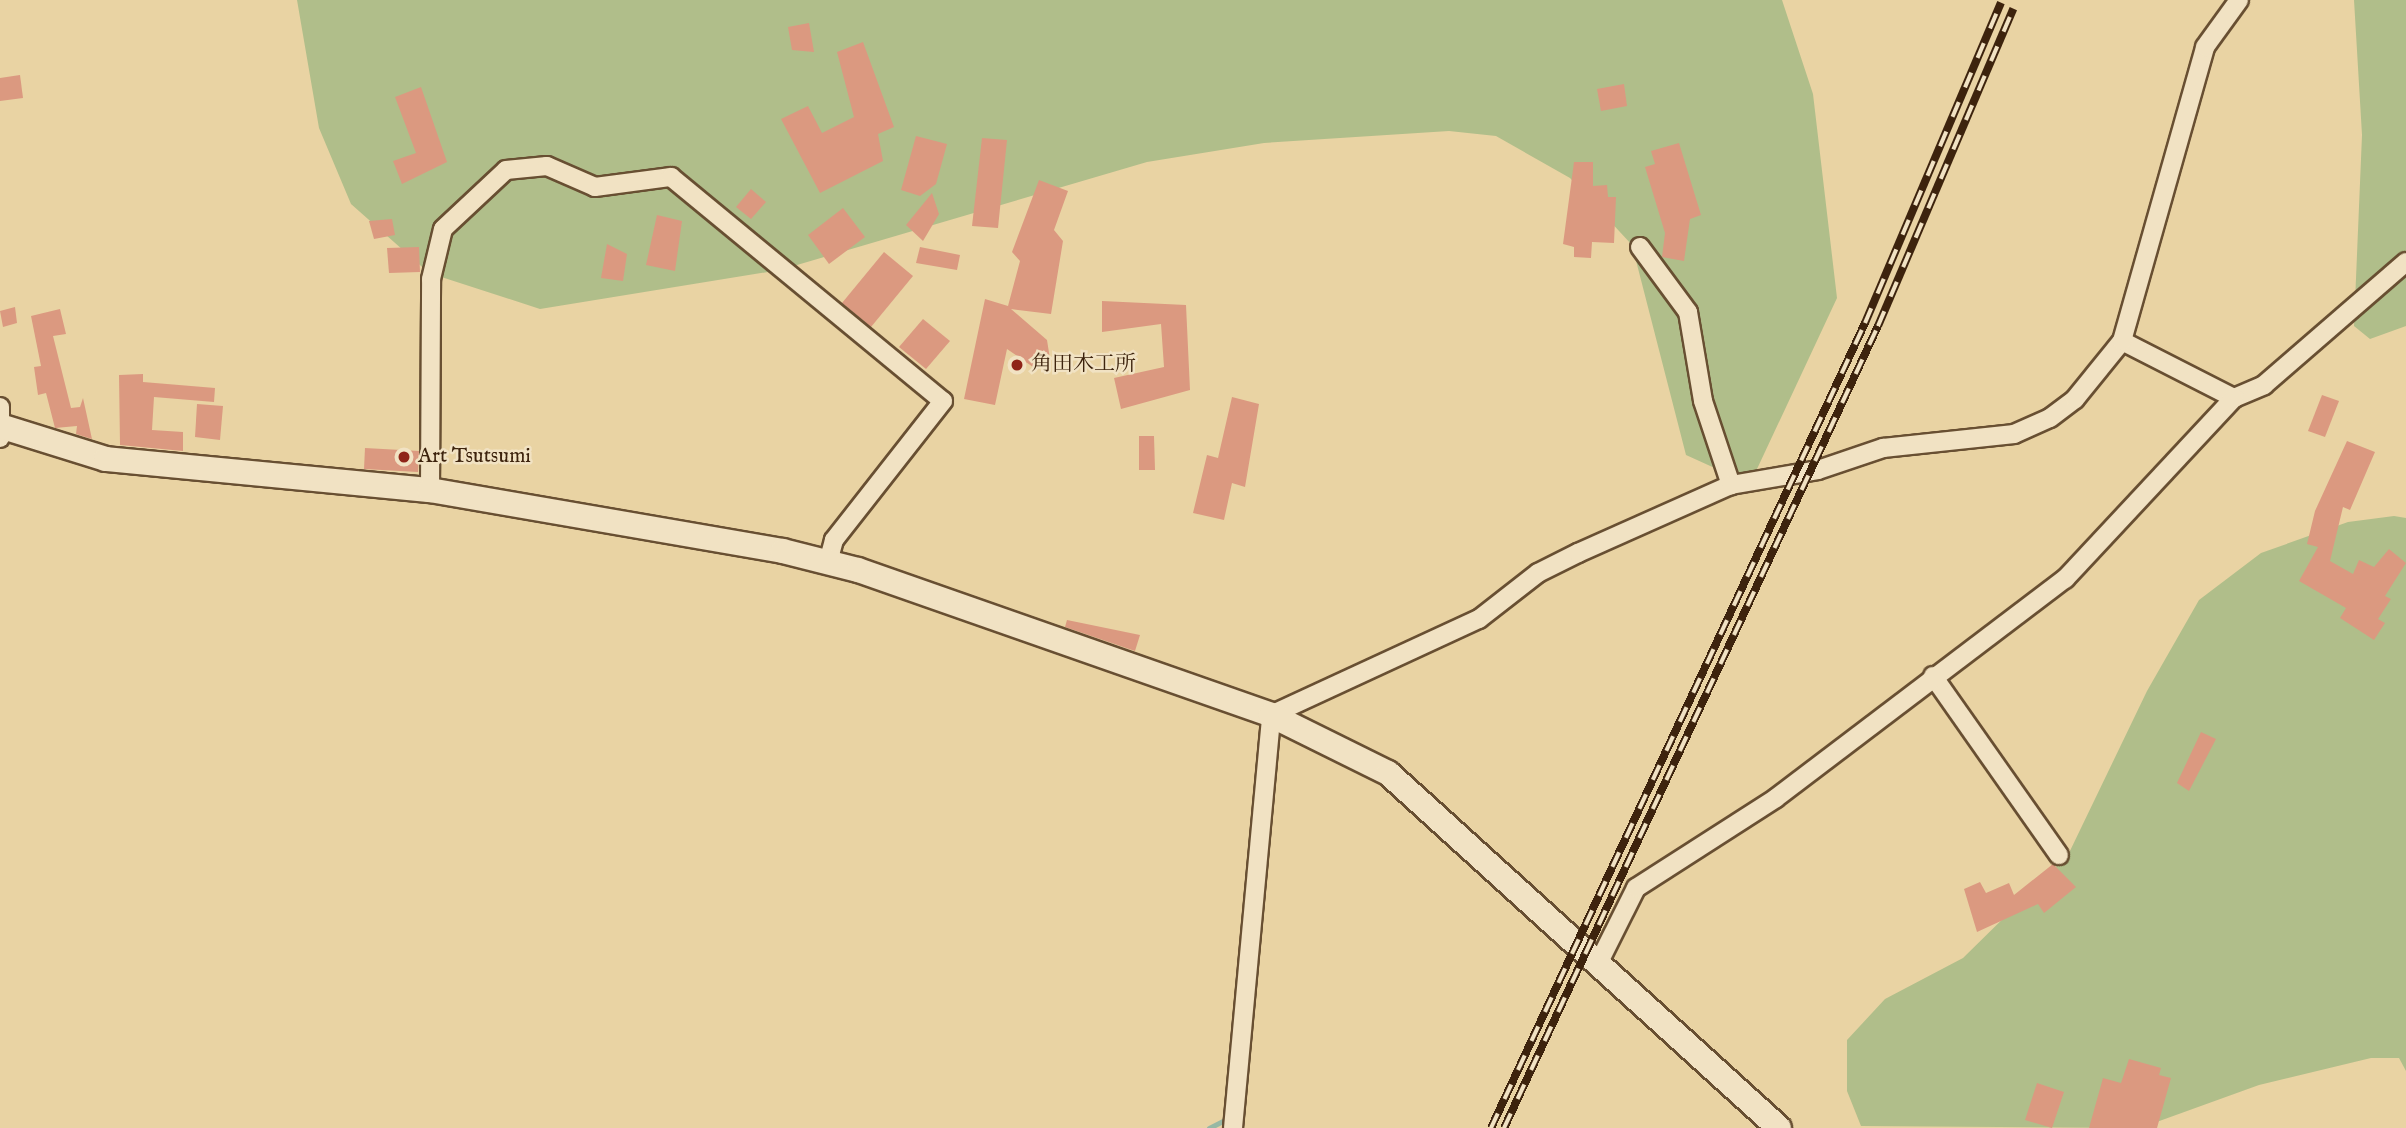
<!DOCTYPE html>
<html>
<head>
<meta charset="utf-8">
<style>
  body { margin:0 }
  #map { position:relative; width:2406px; height:1128px; overflow:hidden; background:#e9d3a3; font-family:"IM FELL English","Noto Serif JP",serif }
  div>[style] { position:absolute }
  [style*='--x'] { left:calc(var(--x)*1px); top:calc(var(--y)*1px); width:calc(var(--w)*1px); rotate:calc(var(--a)*1deg) }
  .green>* { inset:0; background:#b0be8a }
  .stream>* { height:5px; margin:-2.5px; padding:0 2.5px; transform-origin:2.5px; border-radius:2.5px; background:#97b8a4 }
  .building>* { inset:0; background:#db9980 }
  .roads { filter:drop-shadow(2px 0 #684f32) drop-shadow(-2px 0 #684f32) drop-shadow(0 2px #684f32) drop-shadow(0 -2px #684f32) }
  .street>* { height:18px; margin:-9px; padding:0 9px; transform-origin:9px; border-radius:9px; background:#f1e2c3 }
  .secondary>* { height:24px; margin:-12px; padding:0 12px; transform-origin:12px; border-radius:12px; background:#f1e2c3 }
  .rail>* { height:8px; margin-top:-4px; transform-origin:0; background:repeating-linear-gradient(90deg,#f1e2c3 0 16px,#3d230d 0 32px); box-sizing:border-box; border-block:2px solid #3d230d }
  .dots>* { width:19px; height:19px; translate:-50% -50%; box-sizing:border-box; border:4px solid #f1e2c3; border-radius:50% }
  span { translate:-50% -50%; white-space:nowrap; text-align:center; line-height:1.15; -webkit-text-stroke:5px #f1e2c3; paint-order:stroke }
  .poi-label { font-size:21px; color:#3d230d }
  .left { translate:0 -50%; text-align:left }
</style>
</head>
<body>
<div id="map">
  <div class="green">
    <i style="clip-path:polygon(297px 0,1782px 0,1813px 94px,1837px 298px,1750px 484px,1686px 455px,1632px 245px,1570px 178px,1496px 136px,1449px 131px,1264px 143px,1147px 162px,780px 270px,540px 309px,429px 273px,351px 204px,319px 128px)"></i>
    <i style="clip-path:polygon(2354px 0,2406px 0,2406px 326px,2370px 339px,2354px 326px,2362px 135px)"></i>
    <i style="clip-path:polygon(2394px 516px,2406px 518px,2406px 1071px,2399px 1058px,2371px 1058px,2259px 1085px,2140px 1128px,1861px 1126px,1847px 1091px,1847px 1040px,1885px 999px,1963px 958px,2068px 855px,2147px 691px,2199px 600px,2261px 553px,2348px 522px)"></i>
  </div>
  <div class="stream">
    <i style="--x:1209;--y:1128;--w:16;--a:-27"></i>
  </div>
  <div class="building">
    <i style="clip-path:polygon(809px 23px,814px 52px,792px 50px,788px 27px)"></i>
    <i style="clip-path:polygon(863px 42px,894px 127px,878px 134px,883px 161px,820px 193px,781px 119px,808px 106px,822px 133px,854px 117px,837px 52px)"></i>
    <i style="clip-path:polygon(20px 75px,23px 98px,0 101px,0 78px)"></i>
    <i style="clip-path:polygon(1624px 84px,1627px 106px,1601px 111px,1597px 89px)"></i>
    <i style="clip-path:polygon(421px 87px,447px 162px,402px 184px,393px 161px,416px 153px,395px 97px)"></i>
    <i style="clip-path:polygon(916px 136px,947px 144px,936px 184px,920px 196px,901px 190px)"></i>
    <i style="clip-path:polygon(982px 138px,1007px 140px,998px 228px,972px 226px)"></i>
    <i style="clip-path:polygon(1679px 143px,1701px 215px,1690px 219px,1684px 261px,1662px 257px,1665px 233px,1645px 167px,1655px 164px,1651px 151px)"></i>
    <i style="clip-path:polygon(1574px 162px,1593px 162px,1593px 186px,1607px 185px,1608px 197px,1616px 197px,1614px 243px,1592px 242px,1591px 258px,1574px 257px,1574px 247px,1563px 244px)"></i>
    <i style="clip-path:polygon(1039px 180px,1068px 191px,1054px 230px,1063px 241px,1051px 314px,1011px 309px,1047px 340px,1050px 359px,1033px 367px,1007px 349px,995px 405px,964px 399px,985px 299px,1008px 306px,1020px 261px,1012px 252px)"></i>
    <i style="clip-path:polygon(751px 189px,766px 202px,751px 219px,736px 207px)"></i>
    <i style="clip-path:polygon(932px 193px,939px 214px,923px 241px,906px 225px)"></i>
    <i style="clip-path:polygon(843px 208px,865px 237px,829px 264px,808px 235px)"></i>
    <i style="clip-path:polygon(657px 215px,682px 221px,675px 271px,646px 265px)"></i>
    <i style="clip-path:polygon(392px 219px,395px 235px,374px 239px,369px 221px)"></i>
    <i style="clip-path:polygon(607px 244px,627px 254px,623px 281px,601px 278px)"></i>
    <i style="clip-path:polygon(419px 247px,420px 272px,389px 273px,387px 248px)"></i>
    <i style="clip-path:polygon(920px 247px,960px 255px,957px 270px,916px 263px)"></i>
    <i style="clip-path:polygon(884px 252px,913px 276px,871px 327px,842px 303px)"></i>
    <i style="clip-path:polygon(1102px 301px,1186px 305px,1190px 390px,1121px 409px,1114px 378px,1164px 367px,1161px 324px,1102px 332px)"></i>
    <i style="clip-path:polygon(15px 307px,17px 323px,3px 327px,0 311px)"></i>
    <i style="clip-path:polygon(60px 309px,66px 334px,53px 336px,71px 408px,80px 407px,83px 398px,92px 439px,76px 434px,77px 426px,55px 428px,46px 393px,38px 395px,34px 367px,41px 366px,31px 316px)"></i>
    <i style="clip-path:polygon(923px 319px,950px 341px,926px 369px,899px 347px)"></i>
    <i style="clip-path:polygon(143px 374px,143px 382px,215px 388px,214px 402px,154px 397px,152px 430px,183px 432px,183px 451px,120px 445px,119px 375px)"></i>
    <i style="clip-path:polygon(2322px 395px,2339px 401px,2325px 437px,2308px 431px)"></i>
    <i style="clip-path:polygon(1232px 397px,1259px 404px,1245px 487px,1232px 483px,1224px 520px,1193px 513px,1207px 455px,1218px 458px)"></i>
    <i style="clip-path:polygon(197px 404px,223px 406px,220px 440px,195px 437px)"></i>
    <i style="clip-path:polygon(1139px 436px,1154px 436px,1155px 470px,1139px 470px)"></i>
    <i style="clip-path:polygon(2347px 441px,2375px 452px,2350px 510px,2343px 507px,2330px 561px,2353px 574px,2359px 560px,2374px 567px,2389px 549px,2406px 563px,2385px 596px,2391px 599px,2378px 619px,2385px 623px,2374px 640px,2340px 618px,2346px 608px,2299px 581px,2318px 547px,2307px 544px,2315px 511px)"></i>
    <i style="clip-path:polygon(365px 448px,419px 451px,418px 472px,364px 469px)"></i>
    <i style="clip-path:polygon(1067px 620px,1140px 635px,1135px 651px,1065px 627px)"></i>
    <i style="clip-path:polygon(2201px 732px,2216px 739px,2189px 791px,2177px 783px)"></i>
    <i style="clip-path:polygon(2053px 864px,2076px 887px,2044px 913px,2038px 904px,1977px 932px,1964px 889px,1980px 882px,1986px 893px,2009px 883px,2014px 895px)"></i>
    <i style="clip-path:polygon(2129px 1059px,2161px 1068px,2159px 1075px,2171px 1078px,2157px 1128px,2089px 1128px,2103px 1078px,2121px 1083px)"></i>
    <i style="clip-path:polygon(2037px 1083px,2064px 1092px,2052px 1128px,2025px 1120px)"></i>
  </div>
  <div class="roads">
    <div class="street">
      <i style="--x:1640;--y:247;--w:81;--a:53.6"></i>
      <i style="--x:1688;--y:312;--w:90;--a:80.4"></i>
      <i style="--x:1703;--y:401;--w:89;--a:71.6"></i>
      <i style="--x:2122;--y:341;--w:126;--a:27"></i>
      <i style="--x:2234;--y:398;--w:33;--a:-23"></i>
      <i style="--x:2264;--y:385;--w:188;--a:-40.9"></i>
      <i style="--x:0;--y:407;--w:31;--a:90"></i>
      <i style="--x:430;--y:490;--w:211;--a:-89.7"></i>
      <i style="--x:431;--y:279;--w:51;--a:-76.5"></i>
      <i style="--x:443;--y:229;--w:86;--a:-43.1"></i>
      <i style="--x:506;--y:170;--w:41;--a:-5.6"></i>
      <i style="--x:547;--y:166;--w:52;--a:23.6"></i>
      <i style="--x:595;--y:187;--w:77;--a:-7.5"></i>
      <i style="--x:671;--y:177;--w:352;--a:39.5"></i>
      <i style="--x:943;--y:401;--w:177;--a:128.1"></i>
      <i style="--x:834;--y:540;--w:24;--a:105"></i>
      <i style="--x:1933;--y:676;--w:219;--a:54.9"></i>
      <i style="--x:1598;--y:964;--w:85;--a:-63.4"></i>
      <i style="--x:1636;--y:888;--w:166;--a:-32.7"></i>
      <i style="--x:1776;--y:798;--w:363;--a:-37.2"></i>
      <i style="--x:2065;--y:579;--w:248;--a:-47"></i>
      <i style="--x:1233;--y:1128;--w:415;--a:-84.7"></i>
      <i style="--x:1271;--y:715;--w:229;--a:-24.8"></i>
      <i style="--x:1479;--y:619;--w:75;--a:-37.9"></i>
      <i style="--x:1538;--y:573;--w:45;--a:-26.6"></i>
      <i style="--x:1578;--y:553;--w:167;--a:-24"></i>
      <i style="--x:1731;--y:485;--w:88;--a:-9.8"></i>
      <i style="--x:1818;--y:470;--w:69;--a:-18.7"></i>
      <i style="--x:1883;--y:448;--w:132;--a:-6.1"></i>
      <i style="--x:2014;--y:434;--w:39;--a:-24"></i>
      <i style="--x:2050;--y:418;--w:31;--a:-37"></i>
      <i style="--x:2075;--y:399;--w:75;--a:-51"></i>
      <i style="--x:2122;--y:341;--w:305;--a:-74.2"></i>
      <i style="--x:2205;--y:47;--w:58;--a:-54.1"></i>
    </div>
    <div class="secondary">
      <i style="--x:0;--y:426;--w:111;--a:17.3"></i>
      <i style="--x:106;--y:459;--w:325;--a:5.5"></i>
      <i style="--x:430;--y:490;--w:358;--a:9.8"></i>
      <i style="--x:783;--y:551;--w:77;--a:14.2"></i>
      <i style="--x:858;--y:570;--w:438;--a:19.3"></i>
      <i style="--x:1271;--y:715;--w:131;--a:26.4"></i>
      <i style="--x:1388;--y:773;--w:528;--a:42.24"></i>
    </div>
  </div>
  <div class="rail">
    <i style="--x:1491;--y:1128;--w:888;--a:-65.08"></i>
    <i style="--x:1865;--y:323;--w:348;--a:-67"></i>
    <i style="--x:1504;--y:1128;--w:885;--a:-65"></i>
    <i style="--x:1878;--y:326;--w:345;--a:-66.9"></i>
  </div>
  <div class="dots">
    <i style="left:1017px;top:365px;background:#8f2418"></i>
    <i style="left:404px;top:457px;background:#8f2418"></i>
  </div>
  <div class="poi-label">
    <span class="left" style="left:1031px;top:365px">角田木工所</span>
    <span class="left" style="left:418px;top:457px">Art Tsutsumi</span>
  </div>
</div>
</body>
</html>
